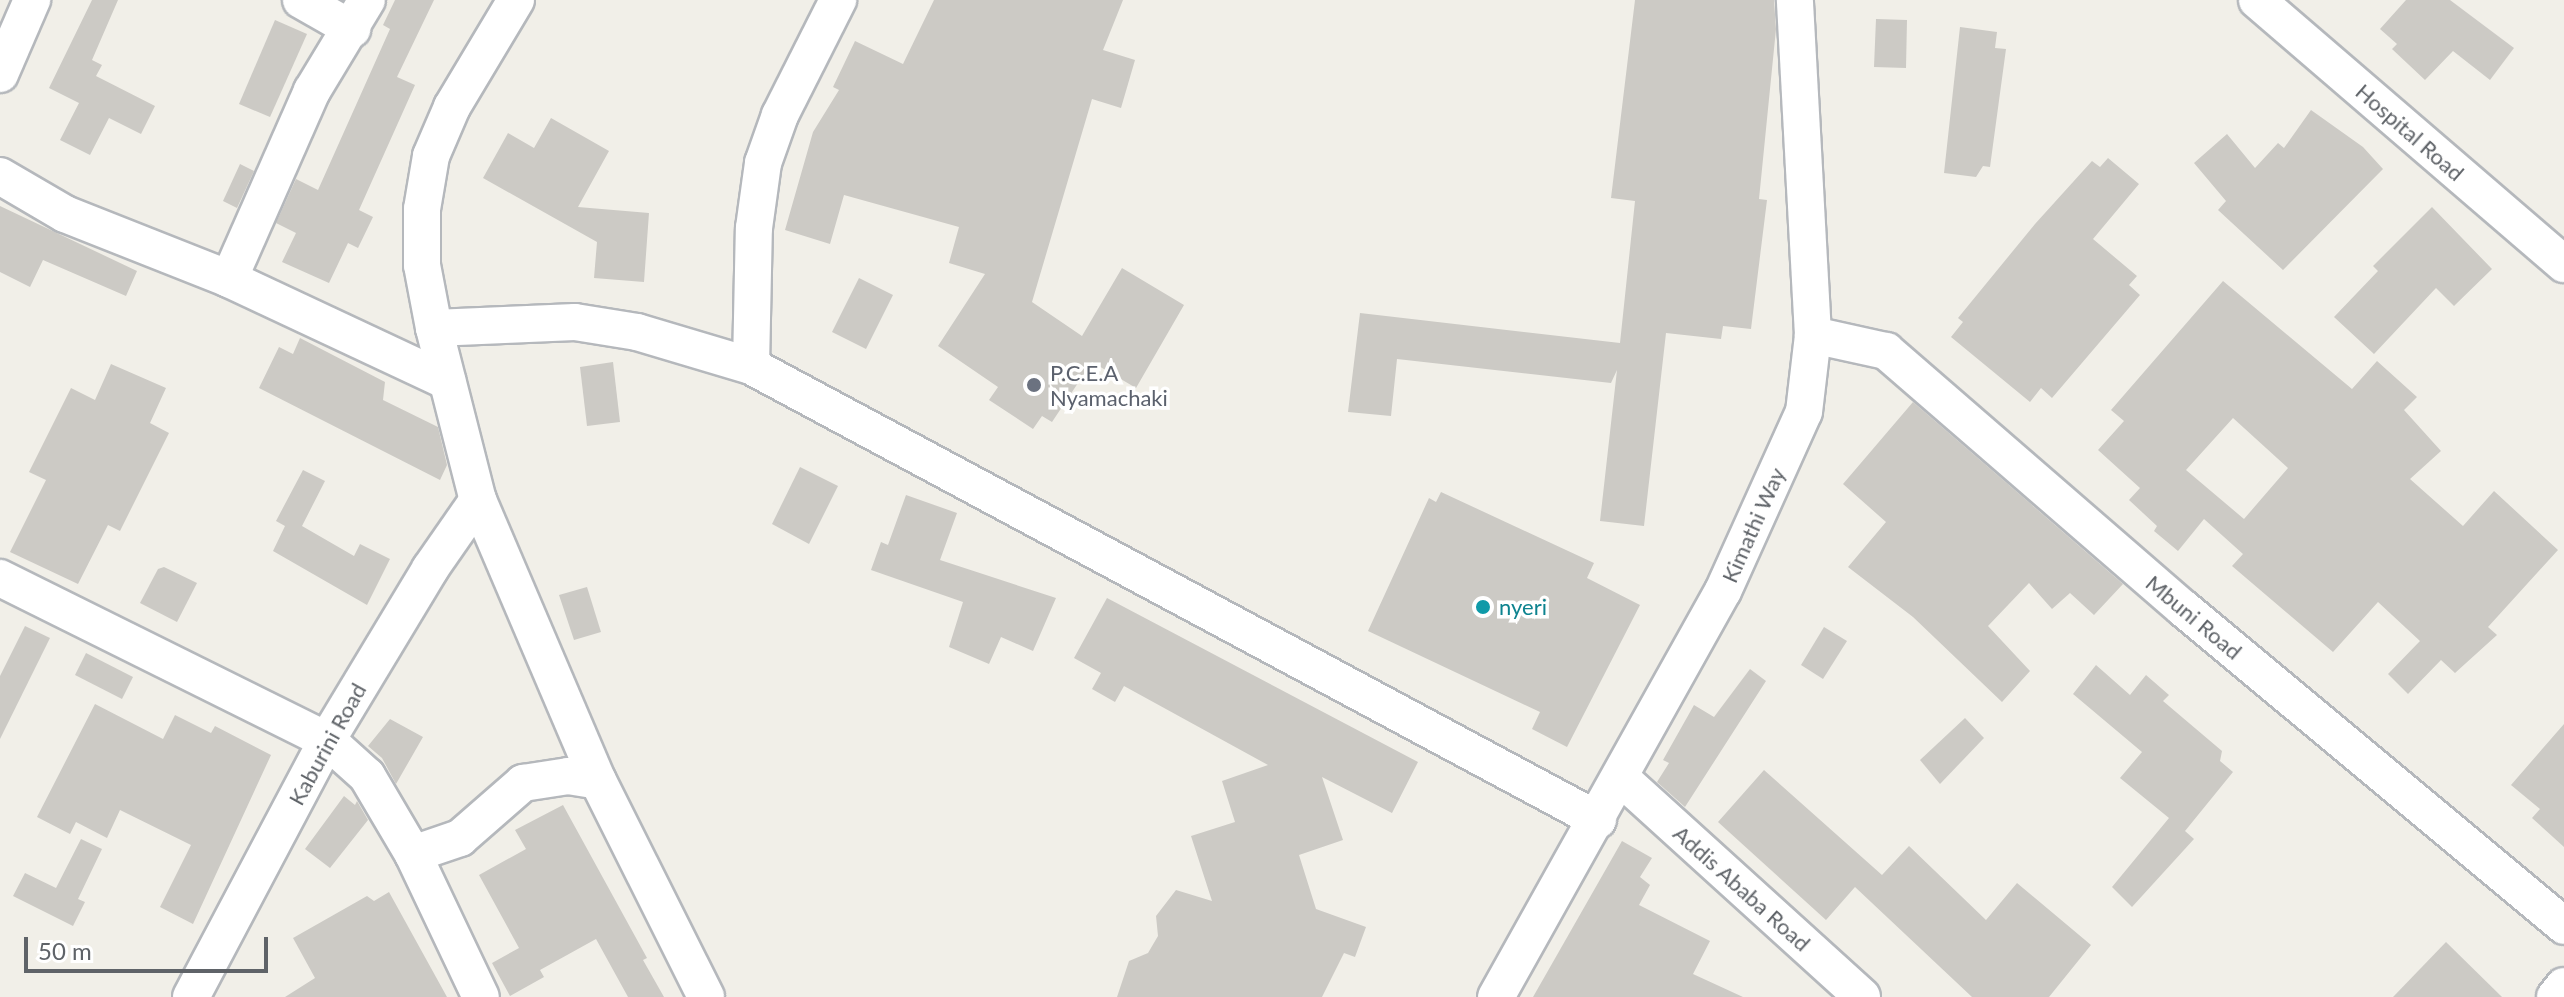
<!DOCTYPE html>
<html>
<head>
<meta charset="utf-8">
<style>
  body { margin:0 }
  #map { position:relative; width:2564px; height:997px; overflow:hidden; background:#f1efe8; font-family:Lato,sans-serif }
  div>[style] { position:absolute }
  [style*='--x'] { left:calc(var(--x)*1px); top:calc(var(--y)*1px); width:calc(var(--w)*1px); rotate:calc(var(--a)*1deg) }
  .building>* { inset:0; background:#cccac5 }
  .roads { filter:drop-shadow(2px 0 #b5b8bc) drop-shadow(-2px 0 #b5b8bc) drop-shadow(0 2px #b5b8bc) drop-shadow(0 -2px #b5b8bc) }
  .street>* { height:36px; margin:-18px; padding:0 18px; transform-origin:18px; border-radius:18px; background:#fff }
  .dots>* { width:22px; height:22px; translate:-50% -50%; box-sizing:border-box; border:4px solid #fff; border-radius:50% }
  span { translate:-50% -50%; white-space:nowrap; text-align:center; line-height:1.15; -webkit-text-stroke:7px #fff; paint-order:stroke }
  .street-label { font-size:22px; color:#5f6368 }
  .worship-label { font-size:22px; color:#5b616d }
  .left { translate:0 -50%; text-align:left }
  .culture-label { font-size:22px; color:#0d838f }
  .scale { position:absolute; left:24px; top:937px; width:244px; height:36px; box-sizing:border-box; border:4px solid #5f6368; border-top:0; padding-left:10px; font-size:24px; line-height:28px; white-space:nowrap; color:#5f6368; -webkit-text-stroke:6px #fff; paint-order:stroke }
</style>
</head>
<body>
<div id="map">
  <div class="building">
    <i style="clip-path:polygon(92px 0,118px 0,92px 60px,102px 65px,96px 76px,155px 106px,141px 134px,109px 118px,90px 155px,60px 140px,79px 103px,49px 88px)"></i>
    <i style="clip-path:polygon(395px 0,434px 0,397px 77px,415px 85px,359px 210px,373px 217px,358px 248px,348px 243px,329px 283px,282px 262px,296px 233px,276px 223px,296px 179px,318px 190px,390px 29px,383px 25px)"></i>
    <i style="clip-path:polygon(934px 0,1123px 0,1103px 50px,1135px 60px,1121px 108px,1092px 99px,1032px 302px,1082px 336px,1122px 268px,1184px 305px,1136px 388px,1092px 362px,1052px 422px,1042px 416px,1033px 429px,989px 400px,998px 387px,938px 346px,985px 274px,949px 263px,959px 227px,844px 195px,830px 244px,785px 230px,813px 132px,839px 90px,833px 87px,855px 41px,903px 64px)"></i>
    <i style="clip-path:polygon(1635px 0,1774px 0,1776px 29px,1759px 199px,1767px 200px,1751px 329px,1723px 326px,1721px 339px,1666px 333px,1644px 526px,1600px 521px,1617px 370px,1611px 383px,1397px 359px,1391px 416px,1348px 412px,1360px 313px,1620px 343px,1635px 201px,1611px 198px)"></i>
    <i style="clip-path:polygon(2406px 0,2450px 0,2514px 48px,2490px 80px,2453px 51px,2425px 80px,2392px 49px,2397px 44px,2380px 29px)"></i>
    <i style="clip-path:polygon(1876px 19px,1907px 20px,1906px 68px,1874px 67px)"></i>
    <i style="clip-path:polygon(275px 20px,307px 34px,270px 117px,239px 104px)"></i>
    <i style="clip-path:polygon(1960px 27px,1997px 32px,1995px 48px,2006px 49px,1990px 167px,1983px 166px,1976px 177px,1944px 173px)"></i>
    <i style="clip-path:polygon(2311px 110px,2363px 147px,2383px 169px,2283px 270px,2218px 210px,2226px 201px,2194px 163px,2227px 134px,2255px 168px,2278px 143px,2284px 148px)"></i>
    <i style="clip-path:polygon(551px 118px,609px 151px,578px 207px,649px 213px,644px 282px,594px 278px,597px 242px,483px 178px,508px 133px,534px 148px)"></i>
    <i style="clip-path:polygon(2108px 158px,2139px 184px,2093px 239px,2137px 276px,2129px 285px,2140px 295px,2052px 398px,2041px 388px,2030px 402px,1951px 337px,1963px 322px,1958px 318px,2035px 224px,2092px 161px,2100px 167px)"></i>
    <i style="clip-path:polygon(240px 164px,254px 171px,237px 208px,223px 201px)"></i>
    <i style="clip-path:polygon(0 206px,137px 271px,126px 296px,43px 260px,30px 287px,0 272px)"></i>
    <i style="clip-path:polygon(2432px 207px,2492px 269px,2454px 306px,2436px 288px,2374px 354px,2334px 317px,2378px 271px,2373px 266px)"></i>
    <i style="clip-path:polygon(859px 278px,893px 295px,866px 349px,832px 332px)"></i>
    <i style="clip-path:polygon(evenodd,2223px 281px,2352px 389px,2377px 361px,2417px 397px,2404px 410px,2441px 451px,2410px 479px,2463px 526px,2494px 491px,2558px 550px,2488px 627px,2497px 635px,2455px 673px,2441px 660px,2408px 694px,2388px 674px,2420px 641px,2378px 602px,2333px 652px,2232px 566px,2243px 554px,2204px 519px,2178px 551px,2154px 531px,2157px 526px,2129px 500px,2140px 488px,2098px 450px,2124px 421px,2111px 410px,2223px 281px,2233px 418px,2288px 468px,2244px 519px,2186px 470px,2233px 418px)"></i>
    <i style="clip-path:polygon(300px 338px,385px 382px,383px 400px,438px 427px,447px 465px,440px 480px,259px 388px,279px 347px,293px 354px)"></i>
    <i style="clip-path:polygon(613px 362px,620px 422px,587px 426px,580px 367px)"></i>
    <i style="clip-path:polygon(111px 364px,166px 388px,150px 423px,169px 433px,120px 531px,108px 525px,78px 584px,10px 552px,46px 480px,29px 472px,71px 388px,95px 400px)"></i>
    <i style="clip-path:polygon(1913px 402px,2123px 584px,2094px 615px,2070px 593px,2052px 609px,2029px 583px,1988px 626px,2030px 671px,2002px 702px,1913px 617px,1848px 567px,1886px 522px,1843px 484px)"></i>
    <i style="clip-path:polygon(800px 467px,838px 486px,809px 544px,772px 524px)"></i>
    <i style="clip-path:polygon(303px 470px,325px 481px,302px 526px,354px 556px,360px 544px,390px 559px,367px 605px,273px 551px,285px 526px,276px 521px)"></i>
    <i style="clip-path:polygon(1441px 492px,1594px 563px,1587px 578px,1640px 605px,1567px 747px,1532px 729px,1540px 712px,1368px 631px,1429px 498px,1436px 502px)"></i>
    <i style="clip-path:polygon(906px 495px,957px 513px,940px 560px,1056px 598px,1033px 651px,1001px 637px,989px 664px,949px 647px,963px 602px,871px 570px,881px 542px,888px 545px)"></i>
    <i style="clip-path:polygon(164px 567px,197px 583px,177px 622px,140px 603px,158px 569px)"></i>
    <i style="clip-path:polygon(587px 587px,601px 632px,574px 640px,559px 595px)"></i>
    <i style="clip-path:polygon(1107px 598px,1418px 762px,1392px 813px,1322px 777px,1343px 840px,1299px 855px,1316px 909px,1366px 927px,1355px 957px,1344px 953px,1322px 997px,1117px 997px,1129px 961px,1148px 953px,1158px 936px,1156px 916px,1176px 890px,1212px 901px,1191px 836px,1235px 822px,1222px 781px,1268px 765px,1124px 686px,1115px 702px,1092px 689px,1101px 673px,1074px 658px)"></i>
    <i style="clip-path:polygon(25px 626px,50px 638px,0 739px,0 676px)"></i>
    <i style="clip-path:polygon(1824px 627px,1847px 641px,1823px 679px,1801px 665px)"></i>
    <i style="clip-path:polygon(86px 653px,133px 677px,122px 699px,75px 675px)"></i>
    <i style="clip-path:polygon(2096px 665px,2130px 695px,2146px 675px,2169px 695px,2163px 701px,2222px 751px,2220px 761px,2233px 772px,2185px 831px,2194px 839px,2132px 907px,2112px 887px,2169px 818px,2120px 778px,2142px 752px,2073px 694px)"></i>
    <i style="clip-path:polygon(1750px 669px,1766px 681px,1685px 807px,1657px 782px,1669px 763px,1663px 760px,1694px 705px,1714px 717px)"></i>
    <i style="clip-path:polygon(95px 704px,163px 739px,175px 715px,211px 733px,215px 726px,271px 755px,193px 924px,160px 907px,191px 845px,120px 810px,107px 838px,76px 822px,70px 834px,37px 817px)"></i>
    <i style="clip-path:polygon(1965px 718px,1984px 738px,1940px 784px,1920px 760px)"></i>
    <i style="clip-path:polygon(390px 719px,423px 737px,396px 784px,382px 758px,368px 746px)"></i>
    <i style="clip-path:polygon(2564px 724px,2564px 847px,2532px 818px,2540px 809px,2511px 785px)"></i>
    <i style="clip-path:polygon(1764px 770px,1882px 875px,1909px 846px,1986px 920px,2017px 883px,2091px 945px,2049px 997px,1972px 997px,1855px 887px,1826px 920px,1718px 822px)"></i>
    <i style="clip-path:polygon(344px 796px,355px 805px,357px 801px,368px 820px,330px 868px,305px 849px)"></i>
    <i style="clip-path:polygon(563px 805px,647px 958px,643px 960px,664px 997px,628px 997px,596px 939px,540px 970px,544px 977px,510px 996px,492px 963px,519px 948px,479px 875px,526px 849px,515px 830px)"></i>
    <i style="clip-path:polygon(81px 839px,102px 849px,78px 899px,85px 902px,73px 926px,13px 896px,25px 873px,56px 888px)"></i>
    <i style="clip-path:polygon(1622px 841px,1652px 858px,1640px 877px,1650px 885px,1639px 905px,1710px 941px,1693px 974px,1743px 997px,1533px 997px)"></i>
    <i style="clip-path:polygon(389px 892px,447px 997px,285px 997px,315px 978px,293px 938px,367px 896px,374px 901px)"></i>
    <i style="clip-path:polygon(2446px 942px,2502px 997px,2393px 997px)"></i>
  </div>
  <div class="roads">
    <div class="street">
      <i style="--x:301;--y:0;--w:59;--a:29.6"></i>
      <i style="--x:516;--y:0;--w:125;--a:120.9"></i>
      <i style="--x:452;--y:107;--w:53;--a:113.2"></i>
      <i style="--x:431;--y:156;--w:54;--a:99.6"></i>
      <i style="--x:422;--y:209;--w:56;--a:90"></i>
      <i style="--x:422;--y:265;--w:64;--a:79.2"></i>
      <i style="--x:434;--y:328;--w:178;--a:75.7"></i>
      <i style="--x:478;--y:500;--w:306;--a:66.9"></i>
      <i style="--x:598;--y:781;--w:241;--a:63.4"></i>
      <i style="--x:2257;--y:0;--w:405;--a:40.7"></i>
      <i style="--x:0;--y:74;--w:81;--a:-66.6"></i>
      <i style="--x:0;--y:176;--w:75;--a:30.3"></i>
      <i style="--x:65;--y:214;--w:176;--a:21.6"></i>
      <i style="--x:229;--y:279;--w:241;--a:25.1"></i>
      <i style="--x:229;--y:279;--w:206;--a:-66.2"></i>
      <i style="--x:312;--y:91;--w:106;--a:-58.9"></i>
      <i style="--x:434;--y:328;--w:141;--a:-2.4"></i>
      <i style="--x:575;--y:322;--w:63;--a:9.2"></i>
      <i style="--x:637;--y:332;--w:119;--a:16.6"></i>
      <i style="--x:751;--y:366;--w:961;--a:28.19"></i>
      <i style="--x:1813;--y:335;--w:75;--a:12.4"></i>
      <i style="--x:1886;--y:351;--w:394;--a:40.9"></i>
      <i style="--x:2184;--y:609;--w:495;--a:39.8"></i>
      <i style="--x:751;--y:366;--w:138;--a:-88.8"></i>
      <i style="--x:754;--y:228;--w:66;--a:-82.1"></i>
      <i style="--x:763;--y:163;--w:51;--a:-70.5"></i>
      <i style="--x:780;--y:115;--w:129;--a:-63.2"></i>
      <i style="--x:0;--y:578;--w:365;--a:26.4"></i>
      <i style="--x:327;--y:740;--w:54;--a:42"></i>
      <i style="--x:367;--y:776;--w:91;--a:59.5"></i>
      <i style="--x:413;--y:854;--w:158;--a:64.6"></i>
      <i style="--x:1622;--y:779;--w:324;--a:42.2"></i>
      <i style="--x:413;--y:854;--w:50;--a:-18.8"></i>
      <i style="--x:460;--y:838;--w:84;--a:-41.1"></i>
      <i style="--x:523;--y:783;--w:46;--a:-8.8"></i>
      <i style="--x:568;--y:776;--w:30;--a:9"></i>
      <i style="--x:191;--y:997;--w:291;--a:-62.1"></i>
      <i style="--x:327;--y:740;--w:200;--a:-58.9"></i>
      <i style="--x:430;--y:569;--w:84;--a:-55.2"></i>
      <i style="--x:1496;--y:997;--w:465;--a:-60.8"></i>
      <i style="--x:1723;--y:591;--w:196;--a:-65.7"></i>
      <i style="--x:1804;--y:412;--w:78;--a:-83.3"></i>
      <i style="--x:1813;--y:335;--w:335;--a:-93.1"></i>
      <i style="--x:2555;--y:997;--w:14;--a:-51"></i>
    </div>
  </div>
  <div class="dots">
    <i style="left:1034px;top:385px;background:#6b7280"></i>
    <i style="left:1483px;top:607px;background:#0f9aa8"></i>
  </div>
  <div class="street-label">
    <span style="left:2410px;top:132px;rotate:41deg">Hospital Road</span>
    <span style="left:1753px;top:525px;rotate:-66deg">Kimathi Way</span>
    <span style="left:2194px;top:617px;rotate:40deg">Mbuni Road</span>
    <span style="left:327px;top:744px;rotate:-61deg">Kaburini Road</span>
    <span style="left:1742px;top:888px;rotate:42deg">Addis Ababa Road</span>
  </div>
  <div class="worship-label">
    <span class="left" style="left:1050px;top:385px">P.C.E.A<br>Nyamachaki</span>
  </div>
  <div class="culture-label">
    <span class="left" style="left:1499px;top:607px">nyeri</span>
  </div>
  <div class="scale">50 m</div>
</div>
</body>
</html>
